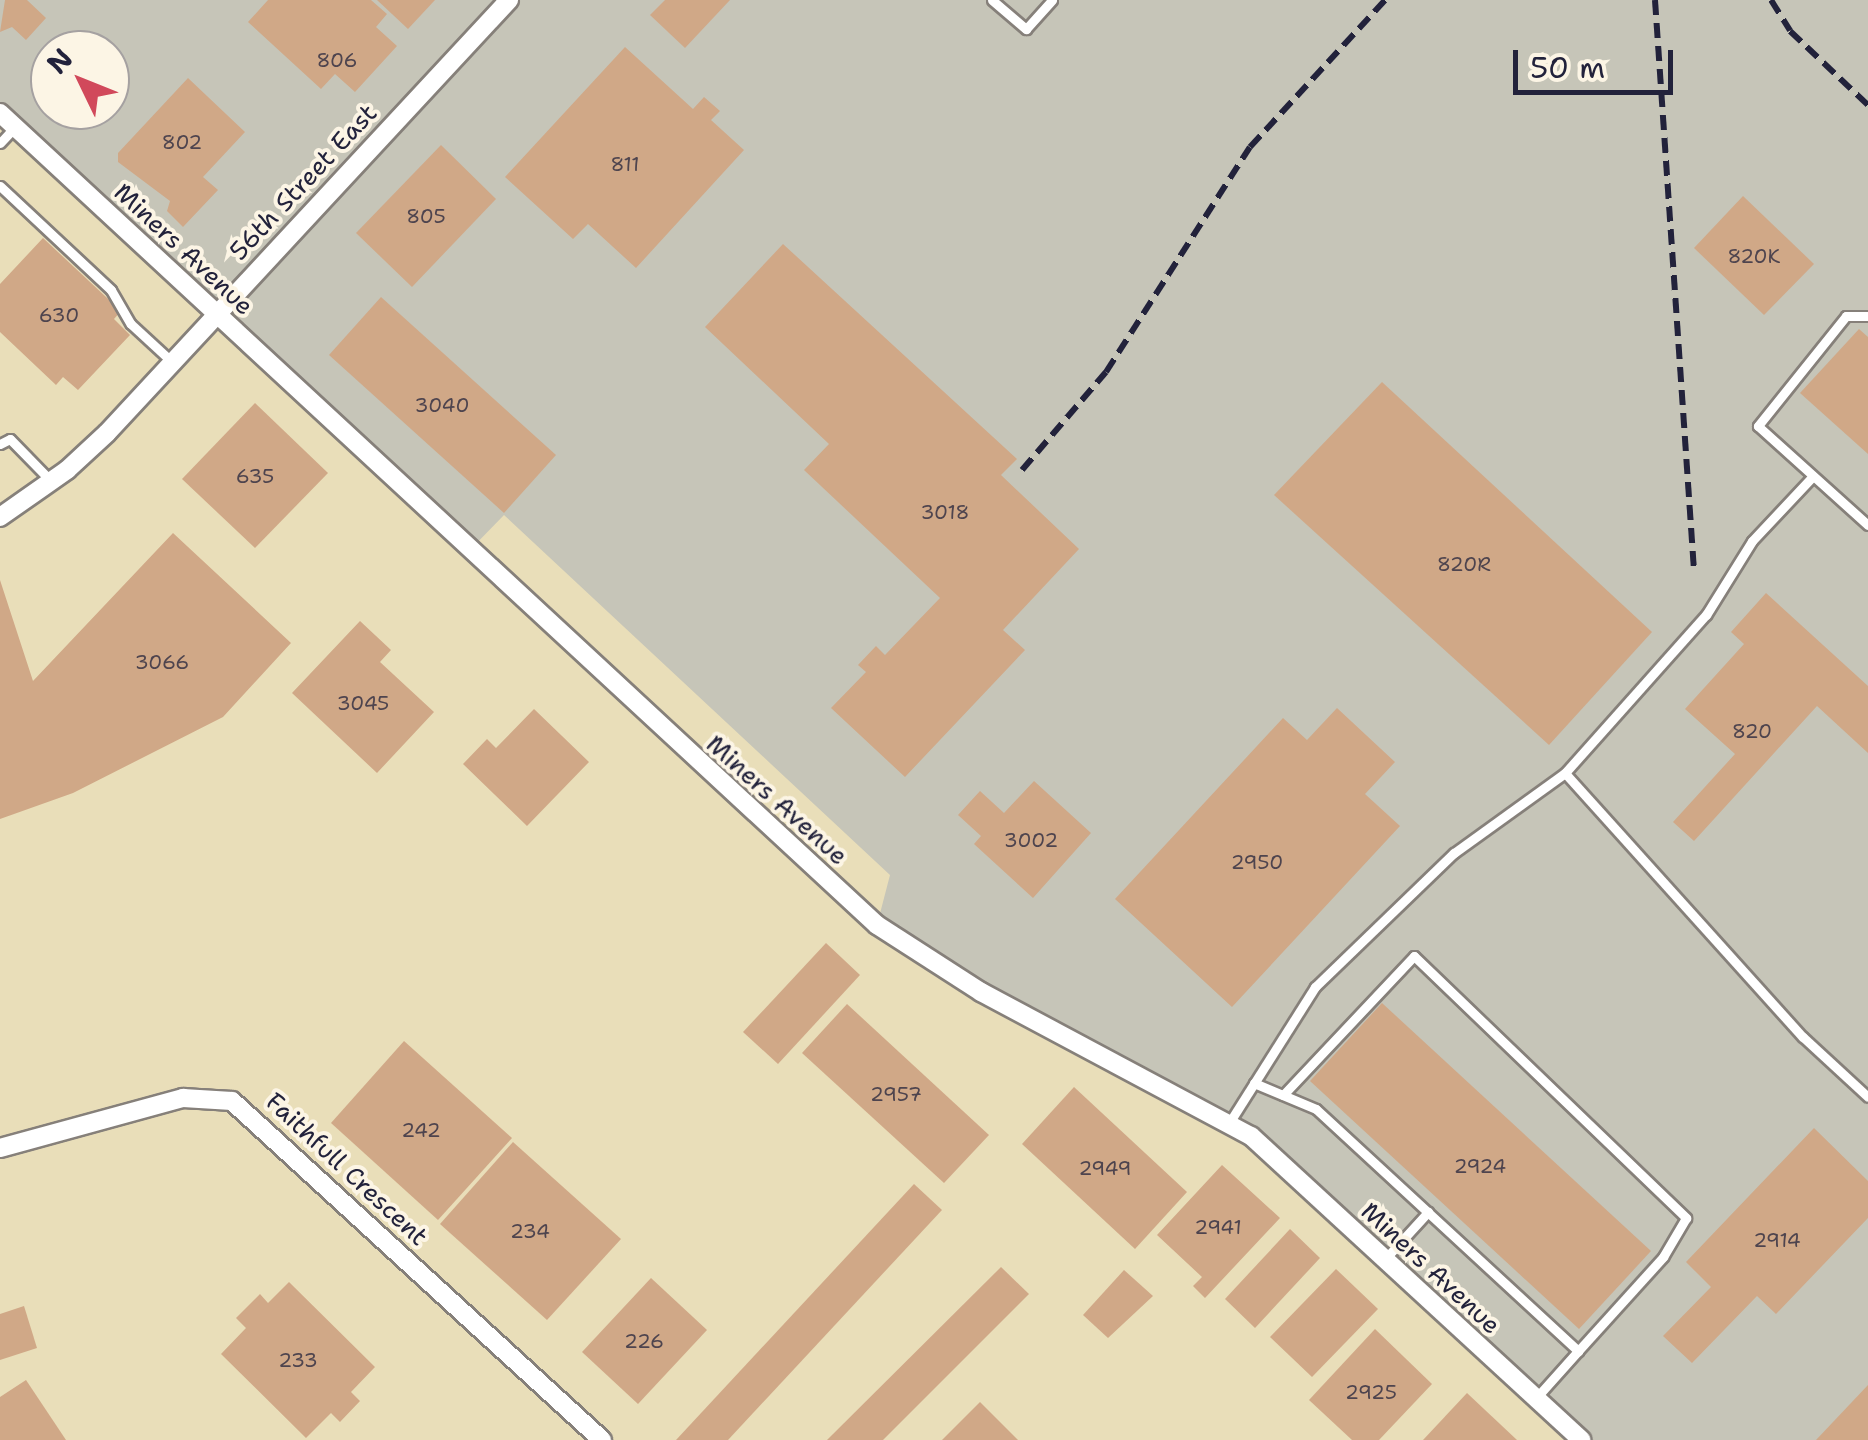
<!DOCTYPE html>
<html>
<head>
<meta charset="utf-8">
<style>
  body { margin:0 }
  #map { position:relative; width:1868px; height:1440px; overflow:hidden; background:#e9deb9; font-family:"Shantell Sans",sans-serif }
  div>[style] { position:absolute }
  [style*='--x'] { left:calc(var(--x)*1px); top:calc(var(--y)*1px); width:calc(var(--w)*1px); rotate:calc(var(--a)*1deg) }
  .industrial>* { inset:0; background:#c6c5b8 }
  .building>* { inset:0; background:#d0a887 }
  .roads { filter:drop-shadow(2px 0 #86807a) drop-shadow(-2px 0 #86807a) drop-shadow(0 2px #86807a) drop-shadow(0 -2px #86807a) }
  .lane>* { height:9px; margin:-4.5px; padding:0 4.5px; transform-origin:4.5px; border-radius:4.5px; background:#fff }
  .street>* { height:18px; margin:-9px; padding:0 9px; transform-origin:9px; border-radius:9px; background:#fff }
  .rail>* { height:6px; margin-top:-3px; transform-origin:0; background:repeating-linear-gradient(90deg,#22223b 0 15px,transparent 0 23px) }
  span { translate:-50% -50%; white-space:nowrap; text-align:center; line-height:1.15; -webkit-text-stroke:8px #fcf5e5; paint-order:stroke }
  .number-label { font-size:20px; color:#4e444e }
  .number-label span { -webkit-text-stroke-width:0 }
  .street-label { font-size:25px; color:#22223b }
  .north { position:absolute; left:30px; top:30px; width:100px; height:100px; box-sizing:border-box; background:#fcf5e5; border:2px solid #a5a1a1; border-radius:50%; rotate:313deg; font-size:28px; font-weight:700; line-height:40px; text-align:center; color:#22223b }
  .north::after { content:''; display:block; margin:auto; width:35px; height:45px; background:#d1495b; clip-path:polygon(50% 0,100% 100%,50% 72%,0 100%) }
  .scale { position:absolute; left:1513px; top:50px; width:160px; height:45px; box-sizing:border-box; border:5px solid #22223b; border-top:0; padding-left:12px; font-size:30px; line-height:35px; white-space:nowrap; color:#22223b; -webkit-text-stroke:8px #fcf5e5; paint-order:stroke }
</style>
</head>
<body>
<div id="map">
  <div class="industrial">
    <i style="clip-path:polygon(evenodd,0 0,1868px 0,1868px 1440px,1582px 1440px,1251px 1136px,877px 925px,890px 875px,504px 515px,468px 552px,0 113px,0 0,50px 50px,110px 50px,110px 110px,50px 110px,50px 50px)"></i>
  </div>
  <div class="building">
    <i style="clip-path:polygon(5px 0,27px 0,46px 18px,26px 40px,12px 27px,0 32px)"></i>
    <i style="clip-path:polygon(268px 0,371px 0,387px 14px,376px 27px,397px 46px,355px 92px,335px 74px,321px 89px,248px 22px)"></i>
    <i style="clip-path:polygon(377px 0,435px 0,408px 29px)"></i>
    <i style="clip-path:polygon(665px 0,730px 0,685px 48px,650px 15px)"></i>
    <i style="clip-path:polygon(625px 47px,693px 109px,704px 97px,720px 111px,711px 120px,744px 150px,636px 268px,588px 224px,573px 239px,505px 177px)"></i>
    <i style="clip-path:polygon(188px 78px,245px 132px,203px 177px,218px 190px,183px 227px,167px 211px,170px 201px,118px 162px,118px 153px)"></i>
    <i style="clip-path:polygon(441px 145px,496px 199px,412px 287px,356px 233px)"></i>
    <i style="clip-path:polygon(1743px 196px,1814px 264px,1764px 315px,1694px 248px)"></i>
    <i style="clip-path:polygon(43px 238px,121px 311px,114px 319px,130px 335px,78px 390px,63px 377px,56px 385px,0 332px,0 284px)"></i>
    <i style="clip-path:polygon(783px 244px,1017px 459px,1001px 475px,1079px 549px,1003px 630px,1025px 650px,905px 777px,831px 708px,866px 672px,858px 665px,876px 646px,885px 655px,940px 598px,804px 470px,829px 444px,705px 327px)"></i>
    <i style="clip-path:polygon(381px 297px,556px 455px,504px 513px,329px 355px)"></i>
    <i style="clip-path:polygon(1859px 329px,1868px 337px,1868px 454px,1800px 393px)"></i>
    <i style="clip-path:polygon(1382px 382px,1652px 632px,1549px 745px,1274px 495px)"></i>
    <i style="clip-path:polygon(255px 403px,328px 473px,255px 548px,182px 479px)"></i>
    <i style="clip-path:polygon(173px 533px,291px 643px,223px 717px,73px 793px,0 819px,0 580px,33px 681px)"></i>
    <i style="clip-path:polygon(1766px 593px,1868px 686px,1868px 753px,1817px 706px,1694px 841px,1673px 822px,1735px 754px,1685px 709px,1744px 644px,1731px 632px)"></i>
    <i style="clip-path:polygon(360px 621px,391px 650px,380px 662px,434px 712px,377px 773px,292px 693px)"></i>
    <i style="clip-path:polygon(1337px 708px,1395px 762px,1365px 794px,1400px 826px,1232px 1007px,1115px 899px,1283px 718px,1307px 740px)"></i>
    <i style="clip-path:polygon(534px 709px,589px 762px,527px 826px,463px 764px,487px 739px,496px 748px)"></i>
    <i style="clip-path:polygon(1034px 781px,1091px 833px,1033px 898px,974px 844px,981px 836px,958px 815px,980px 791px,1004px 813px)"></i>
    <i style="clip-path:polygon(826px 943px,860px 975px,778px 1064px,743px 1032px)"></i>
    <i style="clip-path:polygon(1382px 1003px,1651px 1251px,1579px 1329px,1310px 1081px)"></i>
    <i style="clip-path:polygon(847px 1004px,989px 1135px,944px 1183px,802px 1053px)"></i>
    <i style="clip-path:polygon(404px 1041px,512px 1138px,438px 1220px,331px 1123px)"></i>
    <i style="clip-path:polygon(1074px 1087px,1187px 1192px,1135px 1249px,1022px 1144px)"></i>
    <i style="clip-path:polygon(1814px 1128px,1868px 1181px,1868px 1218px,1776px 1314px,1757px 1296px,1692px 1363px,1663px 1336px,1711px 1287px,1686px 1262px)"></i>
    <i style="clip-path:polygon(513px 1142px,621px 1239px,547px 1320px,440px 1224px)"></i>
    <i style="clip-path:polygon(1222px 1165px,1280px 1218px,1205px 1298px,1193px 1286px,1202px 1277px,1157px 1235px)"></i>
    <i style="clip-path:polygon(914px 1184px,942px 1210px,728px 1440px,676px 1440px)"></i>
    <i style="clip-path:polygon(1290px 1229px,1320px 1258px,1255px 1328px,1225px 1299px)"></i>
    <i style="clip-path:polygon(1001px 1267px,1029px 1294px,883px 1440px,827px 1440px)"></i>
    <i style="clip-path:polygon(1336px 1269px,1378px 1309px,1312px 1377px,1270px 1337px)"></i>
    <i style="clip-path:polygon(1124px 1270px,1153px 1296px,1108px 1338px,1083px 1315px)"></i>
    <i style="clip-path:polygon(651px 1278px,707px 1330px,638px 1404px,582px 1352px)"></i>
    <i style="clip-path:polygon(289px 1282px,375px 1367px,351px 1392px,360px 1401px,340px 1422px,331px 1413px,306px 1438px,221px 1354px,246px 1328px,236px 1318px,260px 1294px,268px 1303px)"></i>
    <i style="clip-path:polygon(24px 1306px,37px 1348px,0 1360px,0 1314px)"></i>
    <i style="clip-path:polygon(1375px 1329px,1432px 1384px,1379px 1440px,1352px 1440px,1309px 1400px)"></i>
    <i style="clip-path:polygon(26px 1380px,66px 1440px,0 1440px,0 1397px)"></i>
    <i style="clip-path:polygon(1868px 1385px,1868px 1440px,1816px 1440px)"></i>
    <i style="clip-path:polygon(1467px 1393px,1517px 1440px,1423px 1440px)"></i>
    <i style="clip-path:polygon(980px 1402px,1018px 1440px,942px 1440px)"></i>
  </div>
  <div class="roads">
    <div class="lane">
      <i style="--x:992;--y:0;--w:45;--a:40.5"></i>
      <i style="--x:1026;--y:29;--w:39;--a:-48"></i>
      <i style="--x:0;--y:143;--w:22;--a:-47"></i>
      <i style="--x:0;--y:186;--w:152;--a:43.1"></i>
      <i style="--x:111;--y:290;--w:39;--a:60"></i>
      <i style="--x:131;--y:324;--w:53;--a:42.7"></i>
      <i style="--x:1868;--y:316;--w:22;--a:180"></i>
      <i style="--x:1846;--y:316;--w:141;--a:128.7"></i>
      <i style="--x:1758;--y:426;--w:148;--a:42"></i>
      <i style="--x:0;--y:444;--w:11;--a:-27"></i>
      <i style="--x:10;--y:439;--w:60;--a:45.7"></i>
      <i style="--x:1565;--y:773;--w:355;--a:48"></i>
      <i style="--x:1803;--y:1037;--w:88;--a:42.7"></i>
      <i style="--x:1254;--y:1083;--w:67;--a:22.8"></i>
      <i style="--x:1316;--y:1109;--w:357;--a:42.7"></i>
      <i style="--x:1578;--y:1351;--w:63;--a:131.8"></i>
      <i style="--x:1283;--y:1095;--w:191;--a:-46.7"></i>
      <i style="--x:1414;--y:956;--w:378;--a:43.9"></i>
      <i style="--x:1686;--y:1218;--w:45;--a:120.5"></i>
      <i style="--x:1663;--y:1257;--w:127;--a:132.1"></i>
      <i style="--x:1229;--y:1123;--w:161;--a:-57.7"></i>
      <i style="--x:1315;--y:987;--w:193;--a:-44"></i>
      <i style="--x:1454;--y:853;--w:137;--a:-35.8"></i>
      <i style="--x:1565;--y:773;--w:212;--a:-48.3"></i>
      <i style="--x:1706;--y:615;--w:87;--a:-58.1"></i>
      <i style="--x:1752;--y:541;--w:89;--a:-46.8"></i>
      <i style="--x:1385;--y:1259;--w:64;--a:-47.5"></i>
    </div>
    <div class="street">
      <i style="--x:0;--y:113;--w:1195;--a:42.8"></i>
      <i style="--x:877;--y:925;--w:124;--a:32.8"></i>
      <i style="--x:981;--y:992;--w:306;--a:28.1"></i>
      <i style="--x:1251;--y:1136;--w:449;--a:42.6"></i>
      <i style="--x:0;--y:517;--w:82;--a:-35"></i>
      <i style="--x:67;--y:470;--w:54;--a:-42.8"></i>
      <i style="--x:107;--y:433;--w:591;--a:-47.13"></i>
      <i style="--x:0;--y:1148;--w:190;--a:-15.3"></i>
      <i style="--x:183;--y:1098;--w:49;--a:3.5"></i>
      <i style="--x:232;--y:1101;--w:502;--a:42.5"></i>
    </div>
  </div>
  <div class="rail">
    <i style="--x:1655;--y:0;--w:572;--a:86.09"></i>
    <i style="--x:1771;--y:0;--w:36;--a:58"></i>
    <i style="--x:1790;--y:31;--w:108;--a:43.5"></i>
    <i style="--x:1022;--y:470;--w:129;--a:-49.4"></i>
    <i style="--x:1106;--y:372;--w:267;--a:-57.4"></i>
    <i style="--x:1250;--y:147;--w:200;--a:-47.4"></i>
  </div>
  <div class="number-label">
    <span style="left:337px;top:60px">806</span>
    <span style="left:182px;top:142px">802</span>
    <span style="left:625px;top:164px">811</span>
    <span style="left:426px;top:216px">805</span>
    <span style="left:1754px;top:256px">820K</span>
    <span style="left:59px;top:315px">630</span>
    <span style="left:442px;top:405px">3040</span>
    <span style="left:255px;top:476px">635</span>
    <span style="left:945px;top:512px">3018</span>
    <span style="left:1464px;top:564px">820R</span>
    <span style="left:162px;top:662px">3066</span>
    <span style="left:363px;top:703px">3045</span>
    <span style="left:1752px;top:731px">820</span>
    <span style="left:1031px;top:840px">3002</span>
    <span style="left:1257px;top:862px">2950</span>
    <span style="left:896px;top:1094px">2957</span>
    <span style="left:421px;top:1130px">242</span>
    <span style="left:1480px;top:1166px">2924</span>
    <span style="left:1105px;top:1168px">2949</span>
    <span style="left:1218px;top:1227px">2941</span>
    <span style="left:530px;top:1231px">234</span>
    <span style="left:1777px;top:1240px">2914</span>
    <span style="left:644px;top:1341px">226</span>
    <span style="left:298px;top:1360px">233</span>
    <span style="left:1371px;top:1392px">2925</span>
  </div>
  <div class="street-label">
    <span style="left:303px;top:182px;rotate:-47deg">56th Street East</span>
    <span style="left:184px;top:249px;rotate:43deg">Miners Avenue</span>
    <span style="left:777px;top:800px;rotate:42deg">Miners Avenue</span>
    <span style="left:347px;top:1169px;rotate:43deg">Faithfull Crescent</span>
    <span style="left:1431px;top:1268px;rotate:43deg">Miners Avenue</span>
  </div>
  <div class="north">N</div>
  <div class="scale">50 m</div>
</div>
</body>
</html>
